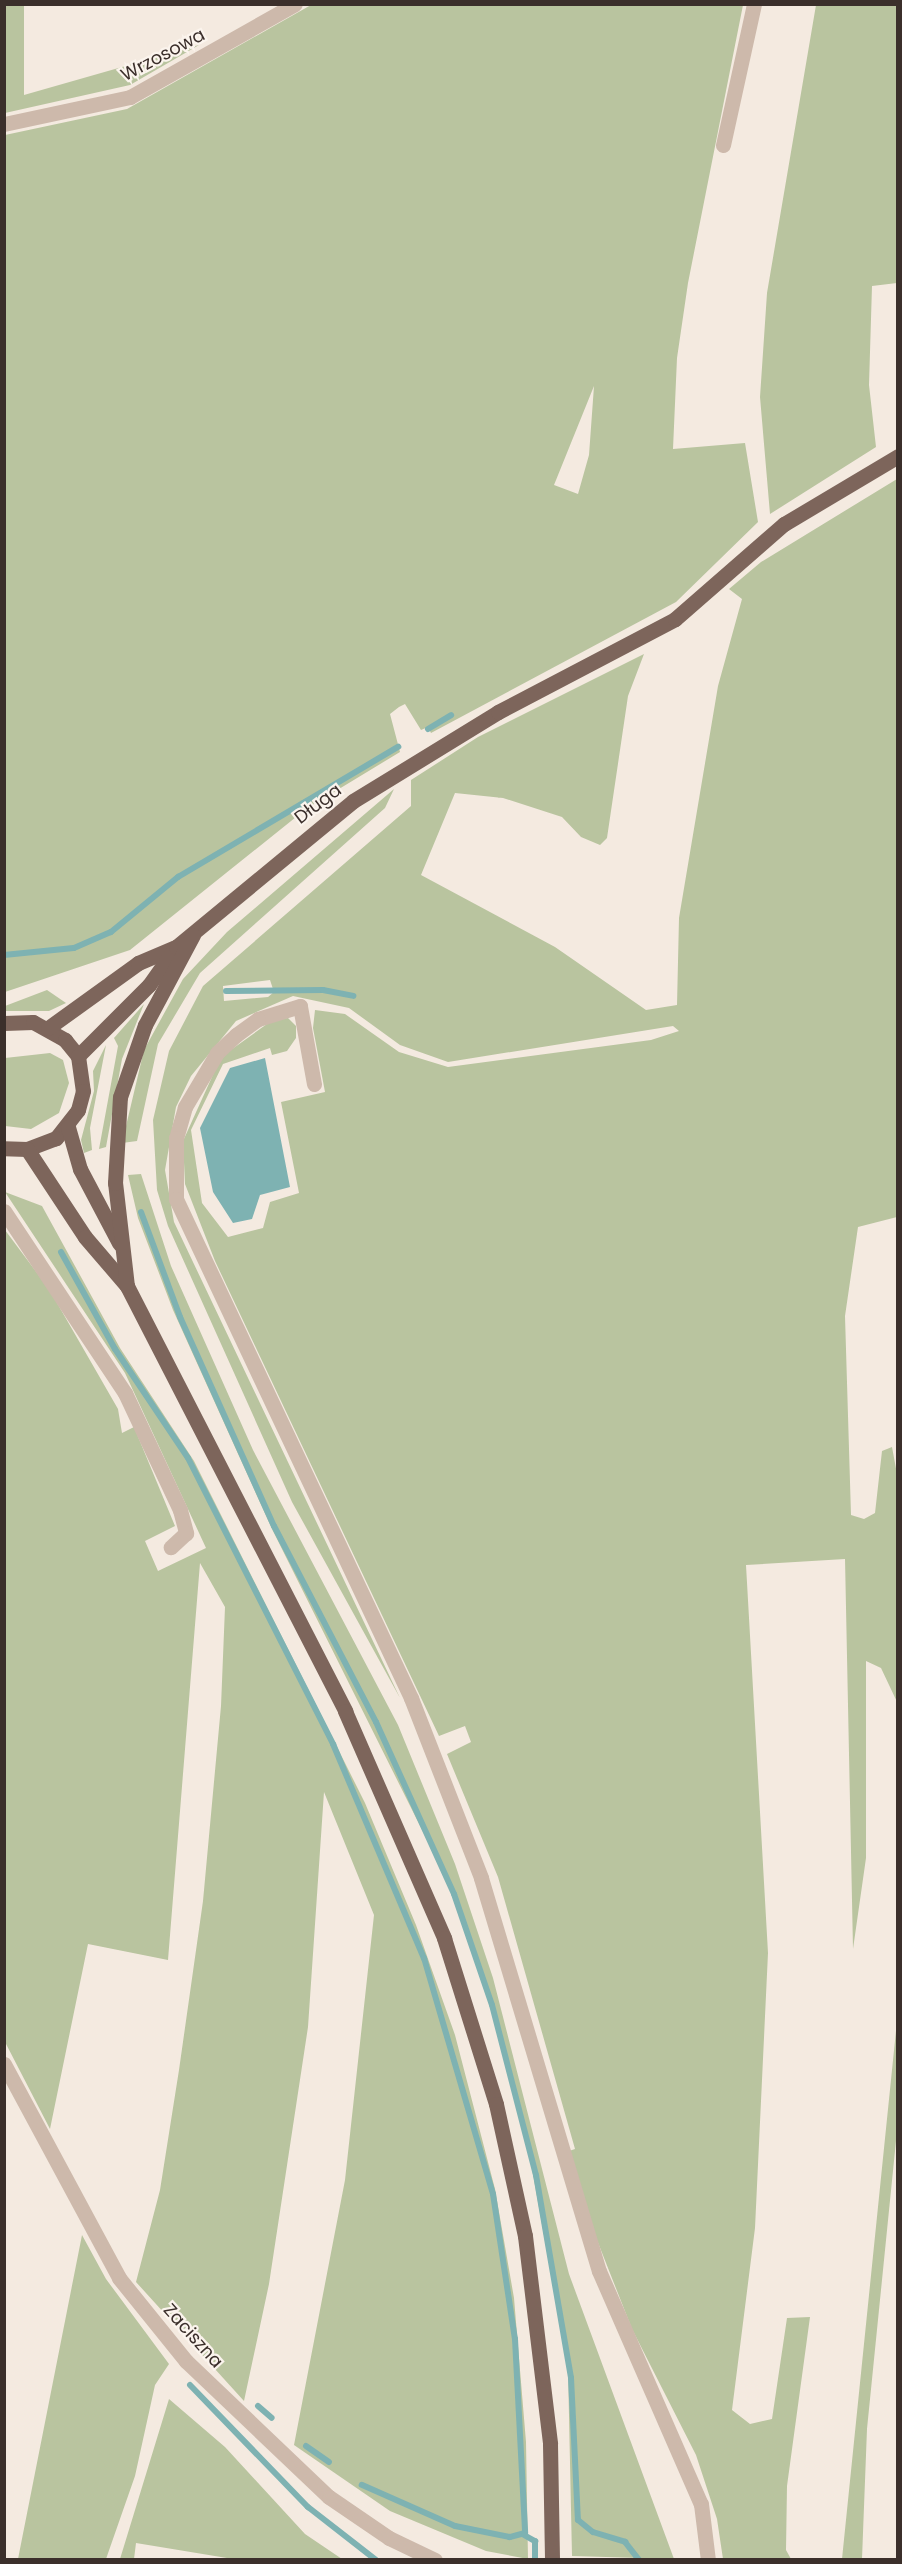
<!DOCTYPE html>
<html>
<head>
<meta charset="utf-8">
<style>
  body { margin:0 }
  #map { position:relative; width:902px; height:2564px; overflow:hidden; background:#f4eae0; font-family:Poppins,sans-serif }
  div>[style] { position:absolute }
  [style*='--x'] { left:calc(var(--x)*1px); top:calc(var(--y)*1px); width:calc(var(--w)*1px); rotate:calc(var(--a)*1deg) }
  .green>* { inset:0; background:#b9c49f }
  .water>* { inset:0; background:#7eb2b2 }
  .stream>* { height:6px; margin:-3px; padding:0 3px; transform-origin:3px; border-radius:3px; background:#7eb2b2 }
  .minor>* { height:15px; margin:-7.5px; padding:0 7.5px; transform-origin:7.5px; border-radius:7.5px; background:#cdb9ab }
  .major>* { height:15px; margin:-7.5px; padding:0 7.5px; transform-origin:7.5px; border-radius:7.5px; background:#7d655b }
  span { translate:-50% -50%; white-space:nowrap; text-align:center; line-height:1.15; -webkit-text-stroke:4.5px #fbf4ed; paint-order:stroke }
  .street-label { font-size:18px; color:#3b2f2b }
  .frame { position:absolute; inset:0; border:6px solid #3b2f2b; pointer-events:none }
</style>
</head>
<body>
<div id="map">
  <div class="green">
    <i style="clip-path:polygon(4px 5px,24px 5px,24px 95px,199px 45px,130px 85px,5px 113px)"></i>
    <i style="clip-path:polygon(evenodd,311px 5px,743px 5px,688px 283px,677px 358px,673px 449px,745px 443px,758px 522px,676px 602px,431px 733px,428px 727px,421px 730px,405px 704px,399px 707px,390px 714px,400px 752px,306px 809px,130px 950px,5px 992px,5px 135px,127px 109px,311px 5px,594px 386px,589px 455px,578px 494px,554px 485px,594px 386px)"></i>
    <i style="clip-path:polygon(816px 5px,897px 5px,897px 283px,872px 286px,869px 385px,876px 447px,770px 514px,760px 397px,767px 293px)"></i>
    <i style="clip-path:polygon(evenodd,897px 479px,897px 1217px,858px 1227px,845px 1316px,851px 1515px,864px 1519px,875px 1513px,882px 1451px,892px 1447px,897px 1474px,898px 1704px,881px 1668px,866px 1661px,866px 1858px,853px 1949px,845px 1559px,746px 1565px,768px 1953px,755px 2228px,732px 2410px,750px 2424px,772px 2419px,787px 2318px,810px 2317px,787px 2486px,786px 2550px,791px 2559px,723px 2559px,717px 2519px,696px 2455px,632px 2329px,582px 2202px,569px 2151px,575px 2149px,498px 1877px,447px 1754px,471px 1742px,465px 1726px,439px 1736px,215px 1261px,185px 1184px,183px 1141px,221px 1057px,274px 1019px,288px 1018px,296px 1026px,296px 1038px,287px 1051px,272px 1055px,270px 1048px,223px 1064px,191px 1130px,202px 1203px,228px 1237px,263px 1228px,270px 1202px,299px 1193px,281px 1102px,325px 1092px,313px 1028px,315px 1010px,345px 1014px,399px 1052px,448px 1067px,651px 1040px,679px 1031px,673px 1026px,448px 1062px,400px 1045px,349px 1008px,293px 996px,236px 1021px,191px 1076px,176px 1107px,165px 1170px,174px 1222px,400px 1698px,292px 1502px,168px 1226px,157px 1190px,153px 1120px,169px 1051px,203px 986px,411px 806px,411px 780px,478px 737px,644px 654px,628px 696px,607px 838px,600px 845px,581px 837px,562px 817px,503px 798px,455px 793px,421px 875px,555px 947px,646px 1010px,677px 1005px,679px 918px,718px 686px,742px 599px,729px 589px,761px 562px,897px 479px,270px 980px,274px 992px,268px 997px,224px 1001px,223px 986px,270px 980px)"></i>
    <i style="clip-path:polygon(394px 789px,385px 808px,200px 973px,158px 1044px,137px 1141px,122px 1143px,144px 1050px,183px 979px,227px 932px)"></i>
    <i style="clip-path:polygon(47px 990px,66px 1003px,49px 1011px,5px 1011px,5px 1006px)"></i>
    <i style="clip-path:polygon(144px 1004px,122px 1059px,106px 1147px,99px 1149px,118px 1046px,114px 1038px)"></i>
    <i style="clip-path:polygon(106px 1045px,90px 1128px,92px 1150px,84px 1153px,81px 1140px,94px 1091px,93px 1071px)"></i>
    <i style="clip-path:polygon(50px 1053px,63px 1060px,69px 1083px,59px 1113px,31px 1129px,5px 1126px,5px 1058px)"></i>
    <i style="clip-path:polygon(141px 1174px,171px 1266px,253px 1450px,398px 1725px,455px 1864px,493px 1978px,569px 2274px,674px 2559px,572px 2556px,568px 2369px,527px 2141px,489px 1998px,449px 1884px,272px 1529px,173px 1310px,138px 1218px,128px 1175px)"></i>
    <i style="clip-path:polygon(5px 1192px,42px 1206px,120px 1348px,194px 1461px,365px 1803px,416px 1925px,455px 2035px,495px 2189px,514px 2298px,526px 2442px,528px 2559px,486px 2551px,390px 2511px,294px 2445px,345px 2180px,374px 1915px,324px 1792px,308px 2027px,269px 2284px,244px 2401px,136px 2282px,160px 2190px,179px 2070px,203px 1901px,221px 1706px,225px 1607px,200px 1563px,168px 1960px,88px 1944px,50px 2129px,5px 2042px,5px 1230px,49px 1289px,118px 1409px,122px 1433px,134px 1427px,175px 1526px,145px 1541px,158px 1571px,206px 1548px,125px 1373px)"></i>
    <i style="clip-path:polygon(897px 2021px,897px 2131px,867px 2429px,862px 2559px,842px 2559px)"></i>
    <i style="clip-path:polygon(82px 2235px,106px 2279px,169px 2364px,155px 2385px,135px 2476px,106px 2559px,18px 2559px)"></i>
    <i style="clip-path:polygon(169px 2399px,225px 2447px,305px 2534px,342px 2559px,233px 2559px,136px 2543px,134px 2559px,120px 2559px)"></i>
  </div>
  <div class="water">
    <i style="clip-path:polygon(265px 1058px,290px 1187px,260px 1195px,252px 1219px,233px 1223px,213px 1192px,200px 1128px,230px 1068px)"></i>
  </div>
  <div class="stream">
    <i style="--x:428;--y:729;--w:27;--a:-31"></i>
    <i style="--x:4;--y:955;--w:70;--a:-5.7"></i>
    <i style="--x:74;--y:948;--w:40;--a:-23.4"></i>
    <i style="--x:111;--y:932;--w:87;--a:-39.4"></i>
    <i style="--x:178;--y:877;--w:256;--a:-30.6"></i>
    <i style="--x:226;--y:991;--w:97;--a:-0.6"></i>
    <i style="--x:323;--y:990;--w:31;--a:11"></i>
    <i style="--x:141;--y:1212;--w:112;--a:69.6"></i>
    <i style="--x:180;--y:1317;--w:229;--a:65.8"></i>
    <i style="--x:274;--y:1526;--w:221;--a:62.5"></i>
    <i style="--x:376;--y:1722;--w:189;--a:65.6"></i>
    <i style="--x:454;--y:1894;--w:117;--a:71.1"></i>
    <i style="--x:492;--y:2005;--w:176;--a:75.5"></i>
    <i style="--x:536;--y:2175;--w:206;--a:80.2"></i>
    <i style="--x:571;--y:2378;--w:142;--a:87.2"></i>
    <i style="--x:578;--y:2520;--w:19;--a:39"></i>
    <i style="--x:593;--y:2532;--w:34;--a:17"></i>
    <i style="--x:625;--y:2542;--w:23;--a:52"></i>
    <i style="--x:61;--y:1252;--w:111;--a:60.9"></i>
    <i style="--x:115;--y:1349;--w:131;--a:56.2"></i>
    <i style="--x:188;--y:1458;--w:321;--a:63.1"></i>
    <i style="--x:333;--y:1744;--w:233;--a:67"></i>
    <i style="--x:424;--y:1958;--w:246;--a:73.7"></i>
    <i style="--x:493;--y:2194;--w:147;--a:81.4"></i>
    <i style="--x:515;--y:2339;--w:194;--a:87"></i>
    <i style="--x:525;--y:2533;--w:16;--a:165"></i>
    <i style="--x:510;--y:2537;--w:56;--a:-168.7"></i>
    <i style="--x:455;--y:2526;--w:102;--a:-156.2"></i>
    <i style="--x:190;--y:2385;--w:170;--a:46"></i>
    <i style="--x:308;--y:2507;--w:86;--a:37.9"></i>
    <i style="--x:258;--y:2406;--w:18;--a:41"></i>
    <i style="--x:306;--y:2446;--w:28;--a:35"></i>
    <i style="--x:524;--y:2535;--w:13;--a:29"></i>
    <i style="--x:535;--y:2541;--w:19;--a:90"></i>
  </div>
  <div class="minor">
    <i style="--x:4;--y:124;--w:129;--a:-12.1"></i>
    <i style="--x:130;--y:97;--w:189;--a:-29.4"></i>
    <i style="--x:723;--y:145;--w:144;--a:-77.6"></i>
    <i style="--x:314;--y:1084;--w:79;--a:-100.2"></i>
    <i style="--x:300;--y:1006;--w:44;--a:162.8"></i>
    <i style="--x:258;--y:1019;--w:27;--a:144"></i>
    <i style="--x:236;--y:1035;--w:26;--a:137"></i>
    <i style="--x:217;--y:1053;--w:63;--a:120.7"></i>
    <i style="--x:185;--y:1107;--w:32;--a:106"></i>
    <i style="--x:176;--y:1138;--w:61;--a:90"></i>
    <i style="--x:176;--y:1199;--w:552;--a:64.78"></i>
    <i style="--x:411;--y:1698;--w:193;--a:68.7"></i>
    <i style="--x:481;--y:1878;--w:410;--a:73.3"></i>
    <i style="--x:599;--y:2271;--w:254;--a:66.4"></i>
    <i style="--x:701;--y:2504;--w:56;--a:82.9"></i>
    <i style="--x:4;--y:1211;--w:219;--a:56.4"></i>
    <i style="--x:125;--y:1393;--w:129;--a:64.8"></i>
    <i style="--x:180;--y:1510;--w:24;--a:75"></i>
    <i style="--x:186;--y:1533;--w:21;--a:137"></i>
    <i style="--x:4;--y:2064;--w:243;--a:61.7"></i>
    <i style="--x:119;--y:2278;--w:107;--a:51.1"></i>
    <i style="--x:186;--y:2361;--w:197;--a:43.6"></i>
    <i style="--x:329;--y:2497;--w:73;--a:34.3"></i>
    <i style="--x:389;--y:2538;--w:51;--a:25.6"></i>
  </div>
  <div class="major">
    <i style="--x:4;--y:1023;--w:29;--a:-2"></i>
    <i style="--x:33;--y:1022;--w:37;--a:29"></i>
    <i style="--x:65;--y:1040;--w:21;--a:51"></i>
    <i style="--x:78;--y:1056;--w:35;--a:82"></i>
    <i style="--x:83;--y:1091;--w:20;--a:105"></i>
    <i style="--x:78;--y:1110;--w:36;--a:128"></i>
    <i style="--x:56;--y:1138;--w:31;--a:159"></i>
    <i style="--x:27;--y:1149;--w:23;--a:-178"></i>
    <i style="--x:48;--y:1028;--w:111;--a:-35.8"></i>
    <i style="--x:138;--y:963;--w:39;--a:-23"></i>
    <i style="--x:78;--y:1056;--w:100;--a:-45"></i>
    <i style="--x:149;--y:985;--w:47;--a:-54.6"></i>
    <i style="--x:176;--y:947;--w:229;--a:-39.5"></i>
    <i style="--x:353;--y:801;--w:170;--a:-31.5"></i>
    <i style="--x:498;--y:712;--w:200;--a:-27.7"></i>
    <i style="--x:675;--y:619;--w:145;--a:-41.1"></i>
    <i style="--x:784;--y:524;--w:133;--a:-30.8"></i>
    <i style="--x:68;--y:1127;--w:44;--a:74.1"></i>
    <i style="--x:80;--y:1169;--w:84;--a:62.2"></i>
    <i style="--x:27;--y:1149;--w:105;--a:56.6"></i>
    <i style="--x:85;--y:1237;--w:65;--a:49.4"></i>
    <i style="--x:127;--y:1286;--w:478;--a:62.8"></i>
    <i style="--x:345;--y:1711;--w:248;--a:66.4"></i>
    <i style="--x:444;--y:1938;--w:174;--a:72.6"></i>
    <i style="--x:496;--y:2104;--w:135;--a:77.6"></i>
    <i style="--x:525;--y:2236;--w:209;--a:83.1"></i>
    <i style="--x:550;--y:2444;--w:116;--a:89"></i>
    <i style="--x:127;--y:1286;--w:104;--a:-96.6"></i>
    <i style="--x:115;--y:1183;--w:86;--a:-86.7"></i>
    <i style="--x:120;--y:1097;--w:76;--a:-70.9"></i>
    <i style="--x:145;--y:1025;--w:102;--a:-61.9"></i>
  </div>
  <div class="street-label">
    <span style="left:163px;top:55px;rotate:-28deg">Wrzosowa</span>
    <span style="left:318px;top:804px;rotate:-37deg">Długa</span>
    <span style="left:193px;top:2336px;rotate:48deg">Zaciszna</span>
  </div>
  <div class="frame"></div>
</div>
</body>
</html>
